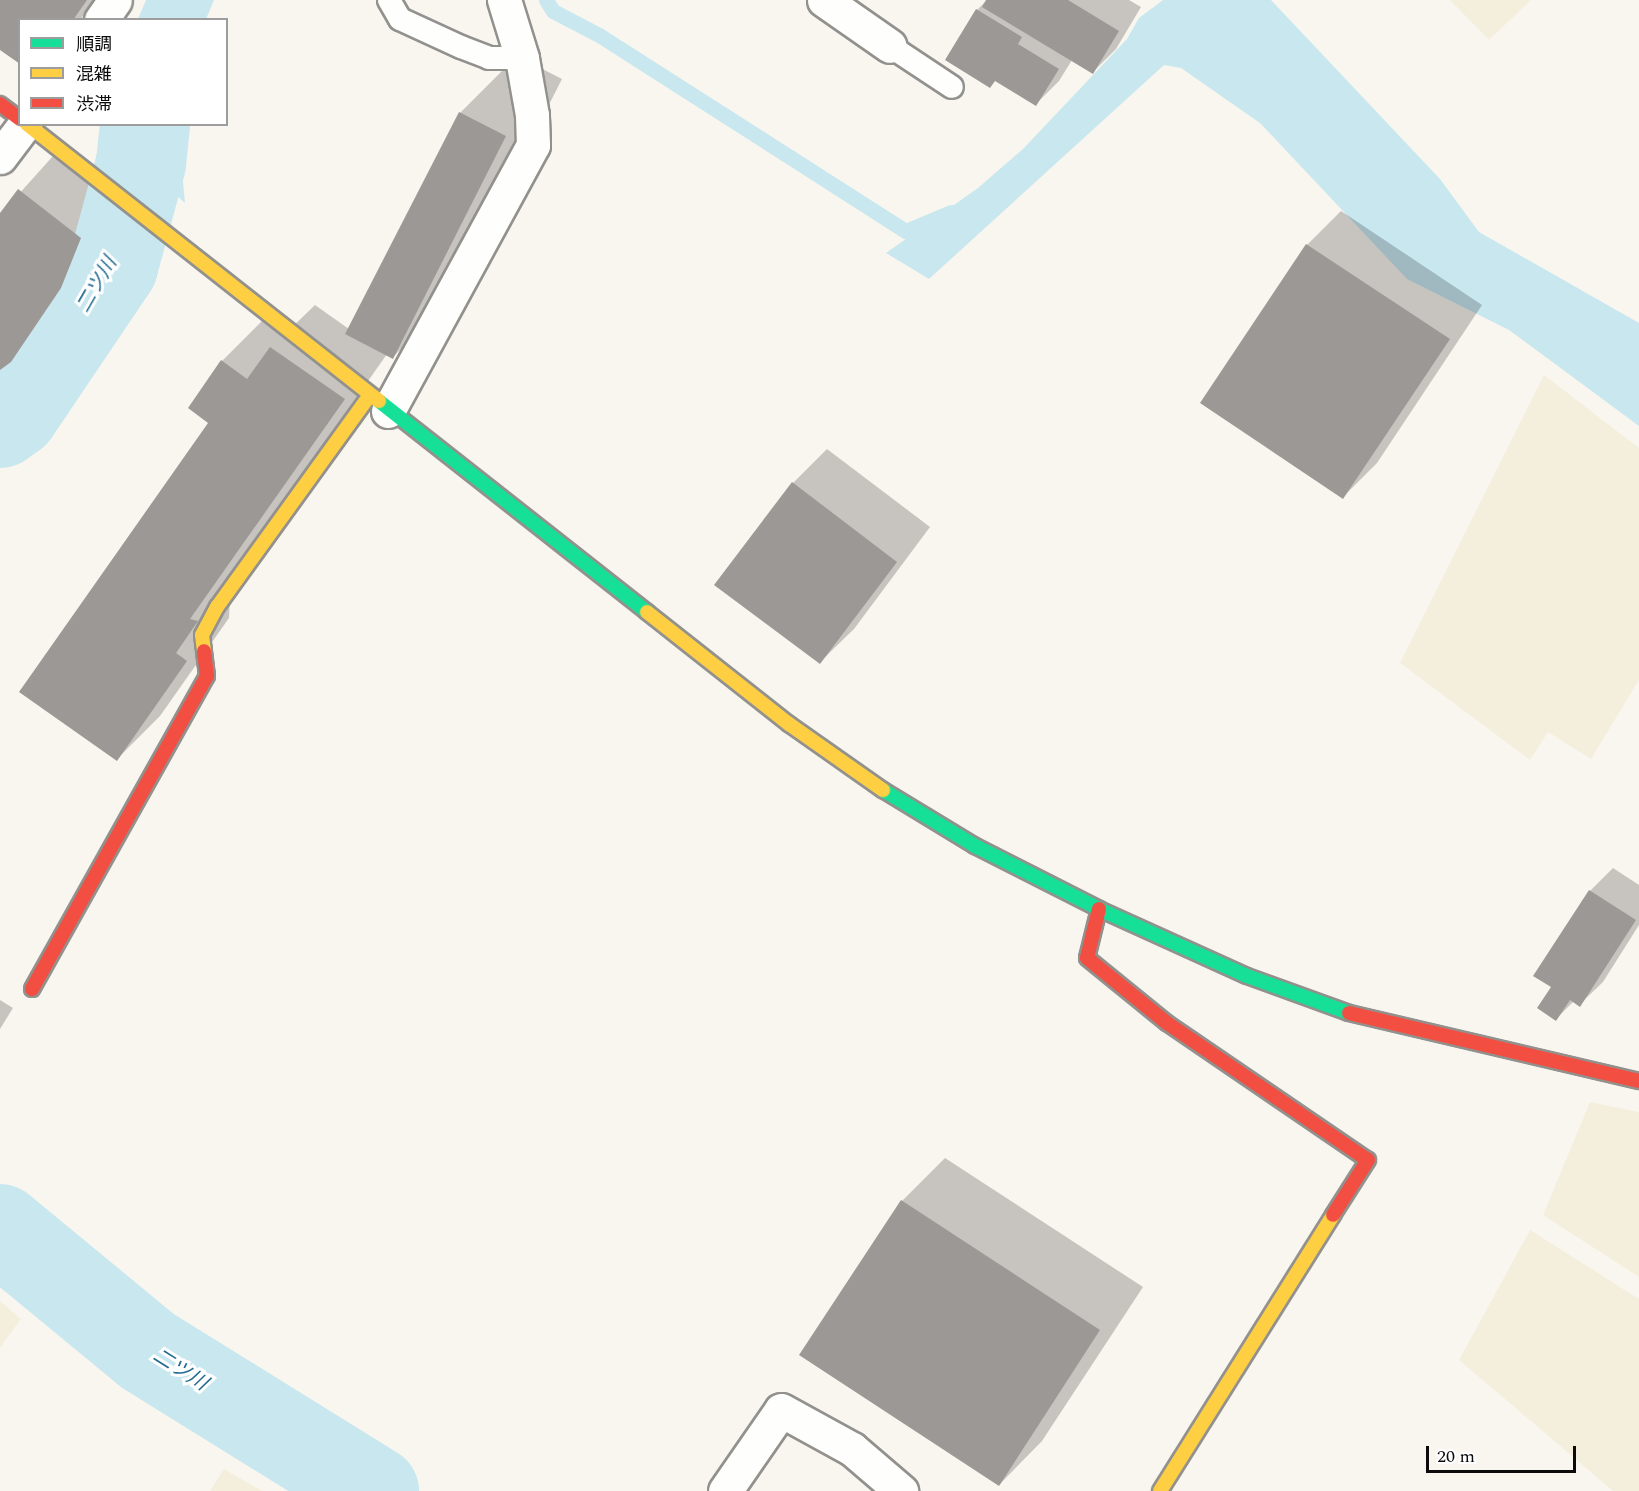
<!DOCTYPE html>
<html>
<head>
<meta charset="utf-8">
<style>
  body { margin:0 }
  #map { position:relative; width:1639px; height:1491px; overflow:hidden; background:#f9f6ef; font-family:Spectral,"Noto Sans JP",serif }
  div>[style] { position:absolute }
  [style*='--x'] { left:calc(var(--x)*1px); top:calc(var(--y)*1px); width:calc(var(--w)*1px); rotate:calc(var(--a)*1deg) }
  .farmland>* { inset:0; background:#f4efdd }
  .water>* { inset:0; background:#c9e7ef }
  .shadow>* { inset:0; background:#0003 }
  .stream>* { height:15px; margin:-7.5px; padding:0 7.5px; transform-origin:7.5px; border-radius:7.5px; background:#c9e7ef }
  .river>* { height:90px; margin:-45px; padding:0 45px; transform-origin:45px; border-radius:45px; background:#c9e7ef }
  .building>* { inset:0; background:#9c9895 }
  .roads { filter:drop-shadow(2px 0 #92918e) drop-shadow(-2px 0 #92918e) drop-shadow(0 2px #92918e) drop-shadow(0 -2px #92918e) }
  .lane>* { height:22px; margin:-11px; padding:0 11px; transform-origin:11px; border-radius:11px; background:#fefefd }
  .street>* { height:33px; margin:-16.5px; padding:0 16.5px; transform-origin:16.5px; border-radius:16.5px; background:#fefefd }
  .fast>* { height:14px; margin:-7px; padding:0 7px; transform-origin:7px; border-radius:7px; background:#16e098 }
  .slow>* { height:14px; margin:-7px; padding:0 7px; transform-origin:7px; border-radius:7px; background:#ffcf43 }
  .jam>* { height:14px; margin:-7px; padding:0 7px; transform-origin:7px; border-radius:7px; background:#f24e42 }
  span { translate:-50% -50%; white-space:nowrap; text-align:center; line-height:1.15; -webkit-text-stroke:6px #fff; paint-order:stroke }
  .water-label { font-size:20px; color:#216c8f; font-style:italic }
  .legend { position:absolute; left:18px; top:18px; width:210px; height:108px; box-sizing:border-box; background:#fff; border:2px solid #9d9d9d; margin:0; padding:8px 10px; list-style:none; font-size:18px; color:#0b0b0b }
  .legend li { display:flex; align-items:center; gap:12px; height:30px }
  .legend b { width:30px; border:2px solid #9d9d9d }
  .scale { position:absolute; left:1426px; top:1446px; width:150px; height:27px; box-sizing:border-box; border:3px solid #0b0b0b; border-top:0; padding-left:8px; font-size:18px; line-height:21px; white-space:nowrap; color:#0b0b0b; -webkit-text-stroke:4px #fff; paint-order:stroke }
</style>
</head>
<body>
<div id="map">
  <div class="farmland">
    <i style="clip-path:polygon(1450px 0,1531px 0,1489px 40px)"></i>
    <i style="clip-path:polygon(1544px 375px,1639px 448px,1639px 680px,1591px 759px,1548px 732px,1530px 760px,1400px 663px)"></i>
    <i style="clip-path:polygon(1590px 1102px,1639px 1112px,1639px 1277px,1543px 1215px)"></i>
    <i style="clip-path:polygon(1530px 1230px,1639px 1299px,1639px 1491px,1613px 1491px,1459px 1360px)"></i>
    <i style="clip-path:polygon(0 1301px,21px 1319px,0 1348px)"></i>
    <i style="clip-path:polygon(224px 1469px,262px 1491px,210px 1491px)"></i>
  </div>
  <div class="water">
    <i style="clip-path:polygon(146px 0,214px 0,206px 19px,138px 19px)"></i>
    <i style="clip-path:polygon(1163px 0,1271px 0,1440px 179px,1479px 232px,1639px 323px,1639px 426px,1509px 330px,1407px 279px,1260px 123px,1181px 68px,1164px 65px,929px 279px,886px 253px,978px 188px,1023px 149px,1127px 39px,1139px 18px)"></i>
    <i style="clip-path:polygon(115px 125px,184px 125px,180px 151px,185px 203px,113px 138px)"></i>
  </div>
  <div class="shadow">
    <i style="clip-path:polygon(0 0,95px 0,80px 20px,20px 20px,0 48px)"></i>
    <i style="clip-path:polygon(987px 0,1129px 0,1141px 7px,1116px 49px,1093px 72px,1072px 60px,1059px 81px,1036px 104px,977px 10px)"></i>
    <i style="clip-path:polygon(517px 56px,562px 79px,450px 300px,393px 357px,387px 354px,231px 576px,229px 618px,160px 716px,117px 759px,210px 423px,222px 361px,265px 318px,286px 333px,315px 305px,349px 329px,460px 113px)"></i>
    <i style="clip-path:polygon(53px 156px,114px 204px,94px 252px,44px 326px,0 367px,0 215px)"></i>
    <i style="clip-path:polygon(1341px 211px,1482px 305px,1377px 463px,1343px 497px,1202px 403px,1307px 245px)"></i>
    <i style="clip-path:polygon(827px 449px,930px 527px,854px 629px,820px 662px,793px 483px)"></i>
    <i style="clip-path:polygon(1613px 868px,1639px 885px,1639px 925px,1603px 982px,1579px 1005px,1574px 1001px,1556px 1019px,1553px 987px,1590px 891px)"></i>
    <i style="clip-path:polygon(0 1000px,13px 1008px,0 1029px)"></i>
    <i style="clip-path:polygon(945px 1158px,1143px 1287px,1042px 1441px,999px 1485px,902px 1201px)"></i>
  </div>
  <div class="stream">
    <i style="--x:546;--y:0;--w:13;--a:58"></i>
    <i style="--x:553;--y:11;--w:52;--a:27.6"></i>
    <i style="--x:599;--y:35;--w:364;--a:32.6"></i>
    <i style="--x:906;--y:231;--w:49;--a:-22.9"></i>
  </div>
  <div class="river">
    <i style="--x:0;--y:423;--w:17;--a:-36"></i>
    <i style="--x:14;--y:413;--w:177;--a:-56"></i>
    <i style="--x:113;--y:266;--w:107;--a:-74.8"></i>
    <i style="--x:141;--y:163;--w:39;--a:-84"></i>
    <i style="--x:0;--y:1229;--w:192;--a:39.5"></i>
    <i style="--x:148;--y:1351;--w:266;--a:31.8"></i>
  </div>
  <div class="building">
    <i style="clip-path:polygon(0 0,87px 0,73px 20px,20px 20px,20px 64px,0 50px)"></i>
    <i style="clip-path:polygon(986px 0,1068px 0,1119px 31px,1093px 74px,982px 7px)"></i>
    <i style="clip-path:polygon(976px 9px,1022px 37px,1018px 44px,1059px 69px,1036px 106px,995px 81px,990px 88px,945px 60px)"></i>
    <i style="clip-path:polygon(459px 112px,506px 136px,393px 359px,345px 334px)"></i>
    <i style="clip-path:polygon(18px 189px,81px 238px,61px 288px,11px 362px,0 370px,0 213px)"></i>
    <i style="clip-path:polygon(1306px 244px,1450px 339px,1343px 499px,1200px 403px)"></i>
    <i style="clip-path:polygon(270px 347px,345px 399px,190px 619px,198px 621px,176px 653px,187px 661px,117px 761px,19px 692px,208px 423px,188px 408px,221px 360px,247px 379px)"></i>
    <i style="clip-path:polygon(792px 482px,897px 562px,820px 664px,714px 585px)"></i>
    <i style="clip-path:polygon(1589px 890px,1636px 920px,1580px 1007px,1570px 1000px,1556px 1021px,1537px 1008px,1551px 987px,1533px 976px)"></i>
    <i style="clip-path:polygon(901px 1200px,1100px 1330px,999px 1486px,799px 1355px)"></i>
  </div>
  <div class="roads">
    <div class="lane">
      <i style="--x:389;--y:0;--w:22;--a:60"></i>
      <i style="--x:400;--y:19;--w:67;--a:24.7"></i>
      <i style="--x:461;--y:47;--w:30;--a:21"></i>
      <i style="--x:489;--y:58;--w:33;--a:0"></i>
      <i style="--x:890;--y:46;--w:74;--a:33.5"></i>
    </div>
    <div class="street">
      <i style="--x:824;--y:0;--w:80;--a:34.9"></i>
      <i style="--x:101;--y:20;--w:24;--a:-55"></i>
      <i style="--x:0;--y:157;--w:41;--a:-52.9"></i>
      <i style="--x:388;--y:411;--w:303;--a:-61.4"></i>
      <i style="--x:533;--y:145;--w:30;--a:-92"></i>
      <i style="--x:532;--y:115;--w:58;--a:-100"></i>
      <i style="--x:522;--y:58;--w:61;--a:-107.2"></i>
      <i style="--x:725;--y:1491;--w:98;--a:-55.3"></i>
      <i style="--x:781;--y:1410;--w:81;--a:28.8"></i>
      <i style="--x:852;--y:1449;--w:65;--a:40.6"></i>
    </div>
    <div class="fast">
      <i style="--x:379;--y:401;--w:341;--a:38.2"></i>
      <i style="--x:883;--y:790;--w:108;--a:31.3"></i>
      <i style="--x:975;--y:846;--w:139;--a:26.9"></i>
      <i style="--x:1099;--y:909;--w:162;--a:24.4"></i>
      <i style="--x:1247;--y:976;--w:109;--a:19.9"></i>
    </div>
    <div class="slow">
      <i style="--x:27;--y:124;--w:448;--a:38.2"></i>
      <i style="--x:647;--y:612;--w:181;--a:38.3"></i>
      <i style="--x:789;--y:724;--w:115;--a:35.1"></i>
      <i style="--x:204;--y:651;--w:16;--a:-97"></i>
      <i style="--x:202;--y:635;--w:32;--a:-62"></i>
      <i style="--x:217;--y:607;--w:261;--a:-54.2"></i>
      <i style="--x:1160;--y:1491;--w:326;--a:-57.9"></i>
    </div>
    <div class="jam">
      <i style="--x:0;--y:104;--w:25;--a:37"></i>
      <i style="--x:1099;--y:909;--w:50;--a:103.8"></i>
      <i style="--x:1087;--y:958;--w:103;--a:39.1"></i>
      <i style="--x:1167;--y:1023;--w:243;--a:34.3"></i>
      <i style="--x:1368;--y:1160;--w:65;--a:122.5"></i>
      <i style="--x:32;--y:989;--w:359;--a:-60.8"></i>
      <i style="--x:207;--y:676;--w:25;--a:-97"></i>
      <i style="--x:1349;--y:1013;--w:298;--a:13.2"></i>
    </div>
  </div>
  <div class="water-label">
    <span style="left:97px;top:285px;rotate:-60deg">二ツ川</span>
    <span style="left:180px;top:1370px;rotate:32deg">二ツ川</span>
  </div>
  <ul class="legend">
  <li><b style="height:8px;background:#16e098"></b>順調</li>
  <li><b style="height:8px;background:#ffcf43"></b>混雑</li>
  <li><b style="height:8px;background:#f24e42"></b>渋滞</li>
  </ul>
  <div class="scale">20 m</div>
</div>
</body>
</html>
